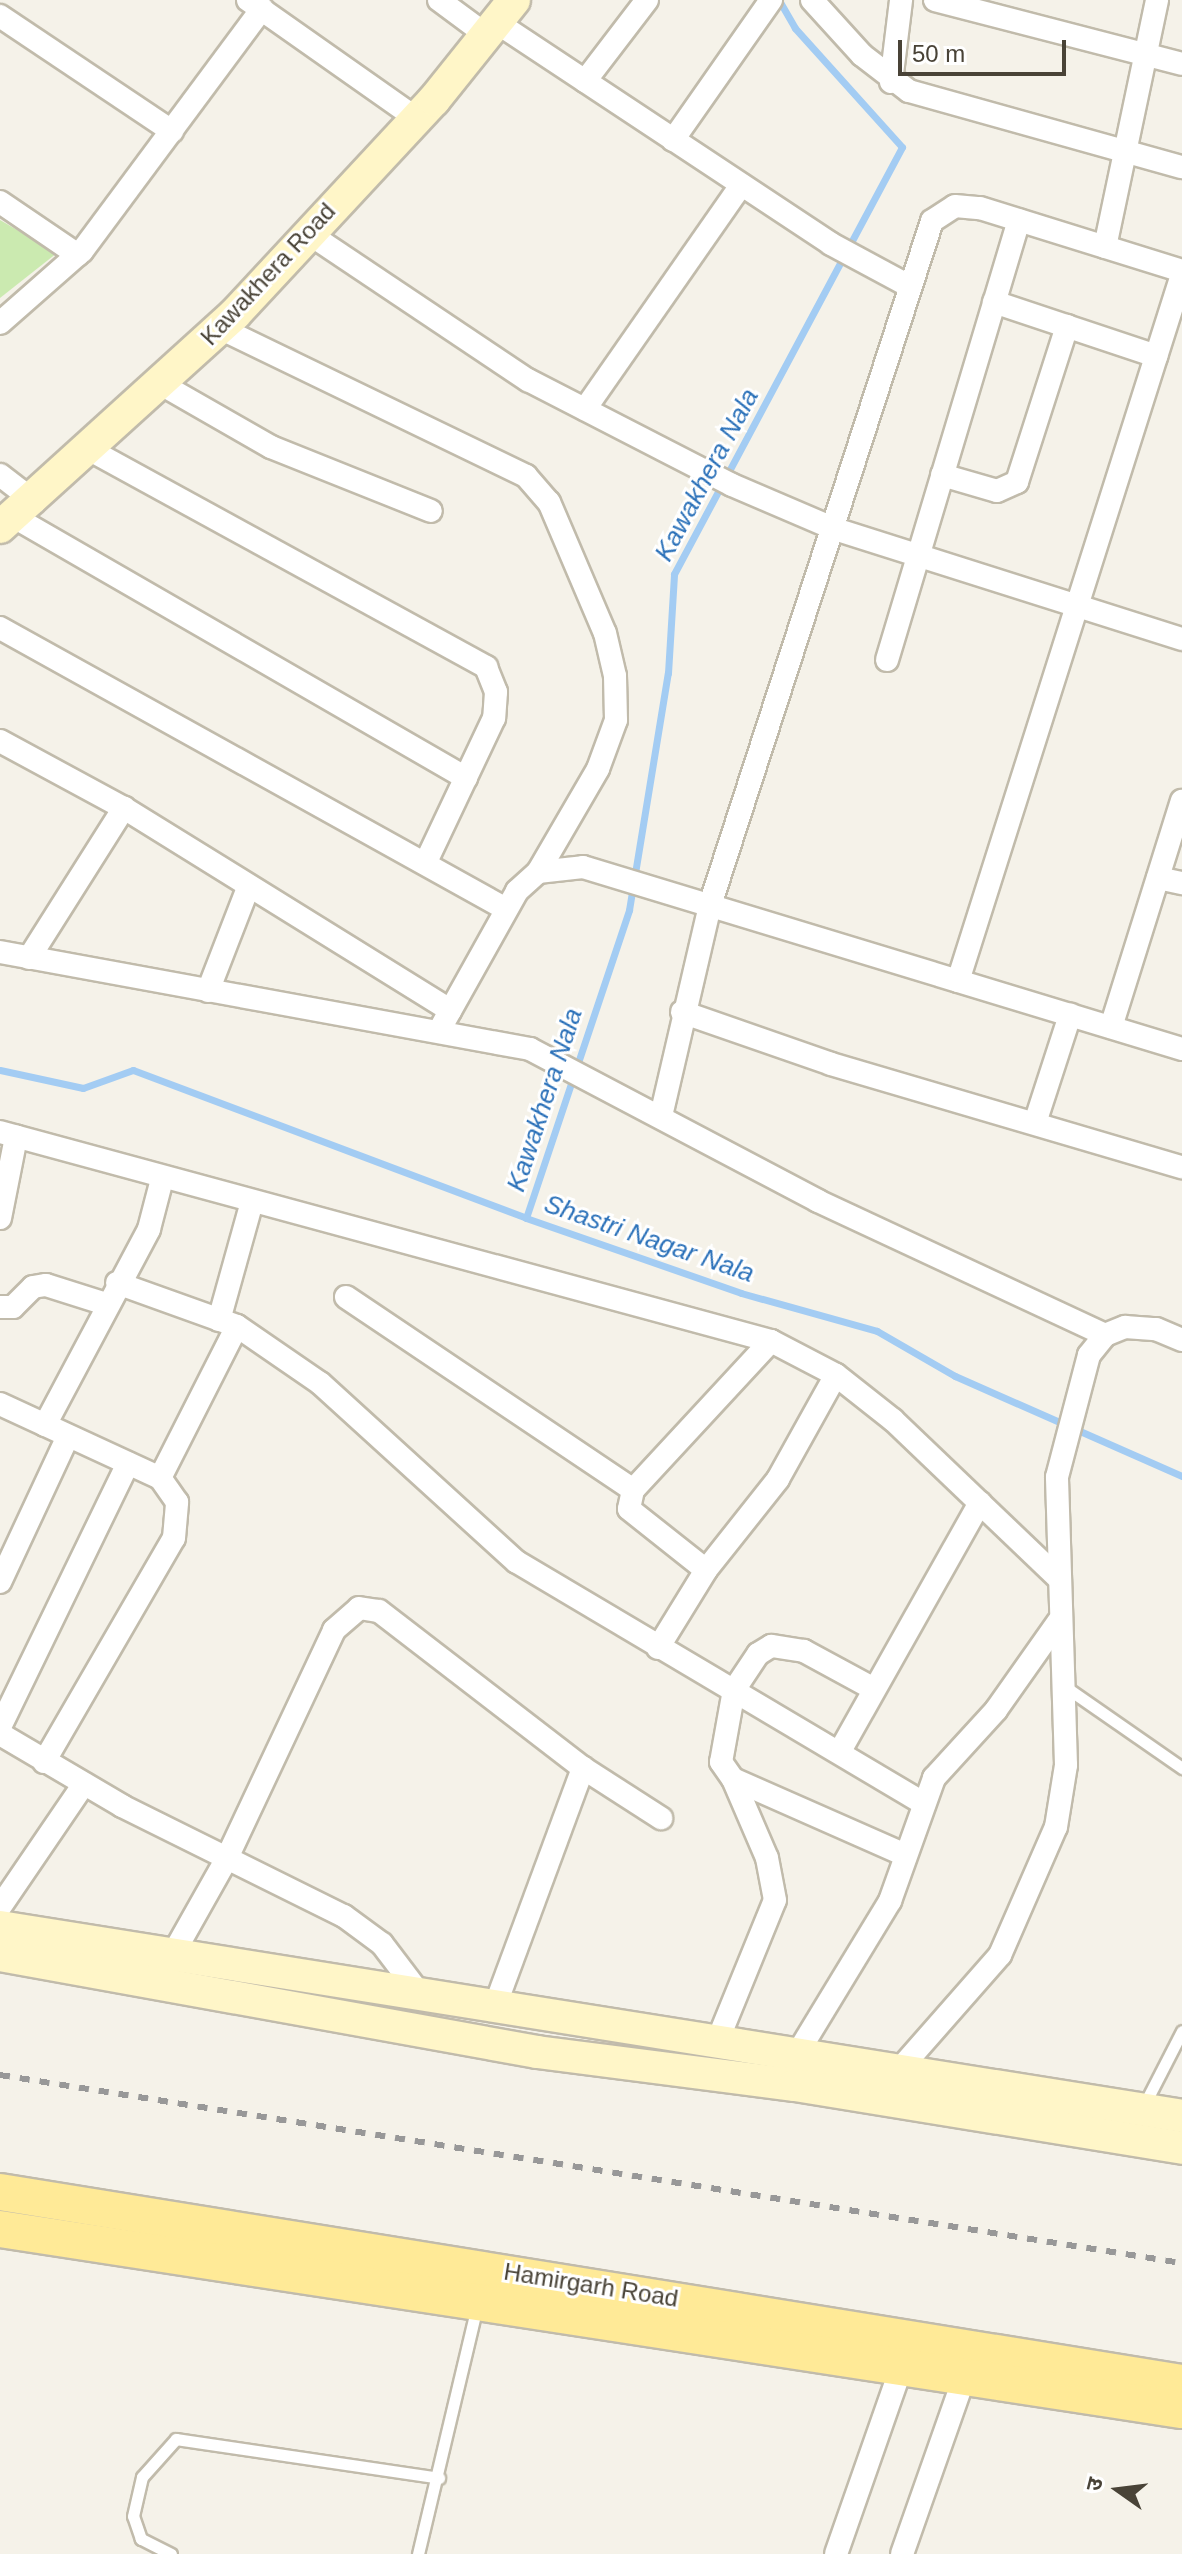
<!DOCTYPE html>
<html>
<head>
<meta charset="utf-8">
<style>
  body { margin:0 }
  #map { position:relative; width:1182px; height:2554px; overflow:hidden; background:#f5f2e9; font-family:Arial,"Noto Sans Devanagari",sans-serif }
  div>[style] { position:absolute }
  [style*='--x'] { left:calc(var(--x)*1px); top:calc(var(--y)*1px); width:calc(var(--w)*1px); rotate:calc(var(--a)*1deg) }
  .green>* { inset:0; background:#cbeab0 }
  .stream>* { height:7px; margin:-3.5px; padding:0 3.5px; transform-origin:3.5px; border-radius:3.5px; background:#a3ccf3 }
  .roads { filter:drop-shadow(2px 0 #c1bbab) drop-shadow(-2px 0 #c1bbab) drop-shadow(0 2px #c1bbab) drop-shadow(0 -2px #c1bbab) }
  .lane>* { height:11px; margin:-5.5px; padding:0 5.5px; transform-origin:5.5px; border-radius:5.5px; background:#fff }
  .street>* { height:22px; margin:-11px; padding:0 11px; transform-origin:11px; border-radius:11px; background:#fff }
  .secondary>* { height:32px; margin:-16px; padding:0 16px; transform-origin:16px; border-radius:16px; background:#fff6c8 }
  .primary>* { height:36px; margin:-18px; padding:0 18px; transform-origin:18px; border-radius:18px; background:#ffea97 }
  .rail>* { height:6px; margin-top:-3px; transform-origin:0; background:repeating-linear-gradient(90deg,#989898 0 10px,transparent 0 20px) }
  span { translate:-50% -50%; white-space:nowrap; text-align:center; line-height:1.15; -webkit-text-stroke:6px #fff; paint-order:stroke }
  .street-label { font-size:24px; color:#494337 }
  .water-label { font-size:26px; color:#2b71b9; font-style:italic }
  .north { position:absolute; left:1078px; top:2450px; width:80px; height:80px; -webkit-text-stroke:6px #fff; paint-order:stroke; rotate:284deg; font-size:22px; font-weight:700; line-height:32px; text-align:center; color:#494337 }
  .north::after { content:''; display:block; margin:auto; width:28px; height:36px; background:#494337; clip-path:polygon(50% 0,100% 100%,50% 72%,0 100%) }
  .scale { position:absolute; left:898px; top:40px; width:168px; height:36px; box-sizing:border-box; border:4px solid #494337; border-top:0; padding-left:10px; font-size:24px; line-height:28px; white-space:nowrap; color:#494337; -webkit-text-stroke:6px #fff; paint-order:stroke }
</style>
</head>
<body>
<div id="map">
  <div class="green">
    <i style="clip-path:polygon(0 220px,57px 253px,0 298px)"></i>
  </div>
  <div class="stream">
    <i style="--x:0;--y:1070;--w:85;--a:12.2"></i>
    <i style="--x:83;--y:1088;--w:53;--a:-19.8"></i>
    <i style="--x:133;--y:1070;--w:420;--a:20.6"></i>
    <i style="--x:526;--y:1218;--w:228;--a:19.2"></i>
    <i style="--x:741;--y:1293;--w:141;--a:15.6"></i>
    <i style="--x:877;--y:1331;--w:90;--a:30"></i>
    <i style="--x:955;--y:1376;--w:248;--a:23.8"></i>
    <i style="--x:526;--y:1218;--w:325;--a:-71.5"></i>
    <i style="--x:629;--y:910;--w:240;--a:-80.7"></i>
    <i style="--x:668;--y:673;--w:99;--a:-86.5"></i>
    <i style="--x:674;--y:574;--w:484;--a:-61.9"></i>
    <i style="--x:902;--y:147;--w:160;--a:-132"></i>
    <i style="--x:795;--y:28;--w:32;--a:-120"></i>
  </div>
  <div class="roads">
    <div class="lane">
      <i style="--x:1064;--y:1686;--w:144;--a:34.8"></i>
      <i style="--x:1144;--y:2105;--w:83;--a:-62.8"></i>
      <i style="--x:171;--y:2554;--w:34;--a:-153"></i>
      <i style="--x:141;--y:2539;--w:24;--a:-109"></i>
      <i style="--x:133;--y:2516;--w:40;--a:-77"></i>
      <i style="--x:142;--y:2477;--w:51;--a:-48.2"></i>
      <i style="--x:176;--y:2439;--w:266;--a:8.4"></i>
      <i style="--x:418;--y:2554;--w:255;--a:-76.6"></i>
    </div>
    <div class="street">
      <i style="--x:248;--y:0;--w:202;--a:35.1"></i>
      <i style="--x:439;--y:0;--w:57;--a:36.5"></i>
      <i style="--x:812;--y:0;--w:74;--a:47.7"></i>
      <i style="--x:862;--y:55;--w:59;--a:37.5"></i>
      <i style="--x:909;--y:91;--w:283;--a:15.6"></i>
      <i style="--x:935;--y:0;--w:255;--a:14.5"></i>
      <i style="--x:0;--y:16;--w:207;--a:33.8"></i>
      <i style="--x:496;--y:22;--w:402;--a:33.5"></i>
      <i style="--x:831;--y:244;--w:89;--a:28.3"></i>
      <i style="--x:585;--y:81;--w:102;--a:-52.6"></i>
      <i style="--x:891;--y:82;--w:83;--a:-83"></i>
      <i style="--x:673;--y:140;--w:171;--a:-55"></i>
      <i style="--x:0;--y:202;--w:94;--a:34.2"></i>
      <i style="--x:308;--y:233;--w:265;--a:33.8"></i>
      <i style="--x:528;--y:380;--w:229;--a:27.2"></i>
      <i style="--x:732;--y:485;--w:112;--a:23.1"></i>
      <i style="--x:835;--y:529;--w:364;--a:17.6"></i>
      <i style="--x:1105;--y:247;--w:252;--a:-78.1"></i>
      <i style="--x:994;--y:302;--w:171;--a:18.4"></i>
      <i style="--x:0;--y:323;--w:109;--a:-41.3"></i>
      <i style="--x:82;--y:251;--w:302;--a:-53.4"></i>
      <i style="--x:220;--y:328;--w:340;--a:25.8"></i>
      <i style="--x:526;--y:476;--w:35;--a:49"></i>
      <i style="--x:549;--y:502;--w:142;--a:66.9"></i>
      <i style="--x:605;--y:633;--w:44;--a:76.9"></i>
      <i style="--x:615;--y:676;--w:44;--a:88.7"></i>
      <i style="--x:616;--y:720;--w:52;--a:110.2"></i>
      <i style="--x:598;--y:769;--w:119;--a:120.2"></i>
      <i style="--x:161;--y:384;--w:127;--a:29.8"></i>
      <i style="--x:271;--y:447;--w:172;--a:21.8"></i>
      <i style="--x:585;--y:409;--w:273;--a:-55.1"></i>
      <i style="--x:90;--y:450;--w:452;--a:28.7"></i>
      <i style="--x:486;--y:667;--w:27;--a:68"></i>
      <i style="--x:496;--y:692;--w:26;--a:94"></i>
      <i style="--x:494;--y:718;--w:161;--a:115.3"></i>
      <i style="--x:0;--y:475;--w:44;--a:37.6"></i>
      <i style="--x:942;--y:475;--w:57;--a:16.2"></i>
      <i style="--x:997;--y:491;--w:22;--a:-24"></i>
      <i style="--x:1017;--y:482;--w:164;--a:-72.2"></i>
      <i style="--x:14;--y:517;--w:522;--a:30"></i>
      <i style="--x:0;--y:628;--w:579;--a:29.04"></i>
      <i style="--x:887;--y:660;--w:459;--a:-73.3"></i>
      <i style="--x:0;--y:741;--w:141;--a:28.4"></i>
      <i style="--x:124;--y:808;--w:384;--a:31.8"></i>
      <i style="--x:1158;--y:878;--w:25;--a:12"></i>
      <i style="--x:0;--y:952;--w:539;--a:10.37"></i>
      <i style="--x:530;--y:1049;--w:326;--a:27.8"></i>
      <i style="--x:818;--y:1201;--w:317;--a:25"></i>
      <i style="--x:29;--y:958;--w:178;--a:-57.7"></i>
      <i style="--x:958;--y:981;--w:741;--a:-72.4"></i>
      <i style="--x:208;--y:991;--w:110;--a:-68.8"></i>
      <i style="--x:682;--y:1012;--w:158;--a:19.2"></i>
      <i style="--x:831;--y:1064;--w:366;--a:16.4"></i>
      <i style="--x:1111;--y:1027;--w:237;--a:-72.6"></i>
      <i style="--x:440;--y:1029;--w:158;--a:-60.8"></i>
      <i style="--x:517;--y:891;--w:28;--a:-42"></i>
      <i style="--x:538;--y:872;--w:45;--a:-6.3"></i>
      <i style="--x:583;--y:867;--w:626;--a:16.9"></i>
      <i style="--x:661;--y:1116;--w:217;--a:-76.9"></i>
      <i style="--x:710;--y:905;--w:719;--a:-72.02"></i>
      <i style="--x:932;--y:221;--w:27;--a:-33"></i>
      <i style="--x:955;--y:206;--w:25;--a:5"></i>
      <i style="--x:980;--y:208;--w:212;--a:17.3"></i>
      <i style="--x:1035;--y:1123;--w:114;--a:-72"></i>
      <i style="--x:0;--y:1132;--w:799;--a:15.17"></i>
      <i style="--x:771;--y:1341;--w:73;--a:27.6"></i>
      <i style="--x:836;--y:1375;--w:73;--a:38.3"></i>
      <i style="--x:893;--y:1420;--w:226;--a:43.7"></i>
      <i style="--x:0;--y:1218;--w:83;--a:-78.8"></i>
      <i style="--x:117;--y:1283;--w:127;--a:19.7"></i>
      <i style="--x:237;--y:1326;--w:101;--a:34.5"></i>
      <i style="--x:320;--y:1383;--w:266;--a:42.3"></i>
      <i style="--x:517;--y:1562;--w:471;--a:30.7"></i>
      <i style="--x:346;--y:1297;--w:346;--a:33.9"></i>
      <i style="--x:633;--y:1490;--w:203;--a:-47.2"></i>
      <i style="--x:0;--y:1307;--w:13;--a:0"></i>
      <i style="--x:13;--y:1307;--w:28;--a:-45"></i>
      <i style="--x:33;--y:1287;--w:13;--a:-9"></i>
      <i style="--x:46;--y:1285;--w:63;--a:17.6"></i>
      <i style="--x:219;--y:1320;--w:123;--a:-74.4"></i>
      <i style="--x:0;--y:1404;--w:176;--a:24.8"></i>
      <i style="--x:160;--y:1478;--w:170;--a:-63.1"></i>
      <i style="--x:45;--y:1425;--w:222;--a:-62"></i>
      <i style="--x:149;--y:1229;--w:52;--a:-75.4"></i>
      <i style="--x:633;--y:1490;--w:19;--a:102"></i>
      <i style="--x:629;--y:1509;--w:98;--a:38.4"></i>
      <i style="--x:0;--y:1582;--w:161;--a:-65"></i>
      <i style="--x:658;--y:1648;--w:92;--a:-58.4"></i>
      <i style="--x:706;--y:1570;--w:116;--a:-51.6"></i>
      <i style="--x:778;--y:1479;--w:119;--a:-60.9"></i>
      <i style="--x:874;--y:1689;--w:80;--a:-151.5"></i>
      <i style="--x:804;--y:1651;--w:33;--a:-171"></i>
      <i style="--x:771;--y:1646;--w:15;--a:148"></i>
      <i style="--x:758;--y:1654;--w:43;--a:123.7"></i>
      <i style="--x:734;--y:1690;--w:73;--a:100.2"></i>
      <i style="--x:721;--y:1762;--w:21;--a:55"></i>
      <i style="--x:733;--y:1779;--w:188;--a:23.8"></i>
      <i style="--x:0;--y:1727;--w:293;--a:-64.1"></i>
      <i style="--x:0;--y:1734;--w:142;--a:30.5"></i>
      <i style="--x:122;--y:1806;--w:248;--a:26.4"></i>
      <i style="--x:344;--y:1916;--w:47;--a:36.4"></i>
      <i style="--x:382;--y:1944;--w:63;--a:52.8"></i>
      <i style="--x:840;--y:1751;--w:285;--a:-60.6"></i>
      <i style="--x:44;--y:1762;--w:259;--a:-59.9"></i>
      <i style="--x:174;--y:1538;--w:36;--a:-85"></i>
      <i style="--x:177;--y:1502;--w:29;--a:-125"></i>
      <i style="--x:0;--y:1907;--w:149;--a:-55.7"></i>
      <i style="--x:173;--y:1954;--w:108;--a:-60.6"></i>
      <i style="--x:226;--y:1860;--w:254;--a:-64.8"></i>
      <i style="--x:334;--y:1630;--w:33;--a:-41"></i>
      <i style="--x:359;--y:1608;--w:20;--a:9"></i>
      <i style="--x:379;--y:1611;--w:257;--a:37.6"></i>
      <i style="--x:583;--y:1768;--w:93;--a:32.7"></i>
      <i style="--x:495;--y:2006;--w:254;--a:-69.7"></i>
      <i style="--x:717;--y:2042;--w:153;--a:-67.8"></i>
      <i style="--x:775;--y:1900;--w:43;--a:-100.8"></i>
      <i style="--x:767;--y:1858;--w:86;--a:-113.3"></i>
      <i style="--x:797;--y:2054;--w:179;--a:-58.7"></i>
      <i style="--x:890;--y:1901;--w:131;--a:-70.3"></i>
      <i style="--x:934;--y:1778;--w:92;--a:-47.6"></i>
      <i style="--x:996;--y:1710;--w:108;--a:-54.8"></i>
      <i style="--x:892;--y:2078;--w:164;--a:-48.7"></i>
      <i style="--x:1000;--y:1955;--w:140;--a:-66.4"></i>
      <i style="--x:1056;--y:1827;--w:63;--a:-80.8"></i>
      <i style="--x:1066;--y:1765;--w:288;--a:-91.8"></i>
      <i style="--x:1057;--y:1477;--w:126;--a:-75.3"></i>
      <i style="--x:1089;--y:1355;--w:26;--a:-51"></i>
      <i style="--x:1105;--y:1335;--w:22;--a:-22"></i>
      <i style="--x:1125;--y:1327;--w:31;--a:4"></i>
      <i style="--x:1156;--y:1329;--w:28;--a:23"></i>
      <i style="--x:836;--y:2554;--w:199;--a:-70.7"></i>
      <i style="--x:902;--y:2554;--w:190;--a:-70.6"></i>
    </div>
    <div class="secondary">
      <i style="--x:0;--y:527;--w:317;--a:-42.2"></i>
      <i style="--x:235;--y:314;--w:292;--a:-47.1"></i>
      <i style="--x:434;--y:100;--w:128;--a:-51.3"></i>
      <i style="--x:0;--y:1927;--w:1197;--a:9.08"></i>
      <i style="--x:0;--y:1955;--w:546;--a:10.24"></i>
      <i style="--x:537;--y:2052;--w:260;--a:7.3"></i>
      <i style="--x:795;--y:2085;--w:392;--a:9.2"></i>
    </div>
    <div class="primary">
      <i style="--x:0;--y:2192;--w:1197;--a:9.18"></i>
      <i style="--x:0;--y:2229;--w:1196;--a:8.71"></i>
    </div>
  </div>
  <div class="rail">
    <i style="--x:0;--y:2075;--w:1197;--a:9.04"></i>
  </div>
  <div class="street-label">
    <span style="left:268px;top:274px;rotate:-47deg">Kawakhera Road</span>
    <span style="left:591px;top:2285px;rotate:9deg">Hamirgarh Road</span>
  </div>
  <div class="water-label">
    <span style="left:707px;top:475px;rotate:-62deg">Kawakhera Nala</span>
    <span style="left:545px;top:1100px;rotate:-72deg">Kawakhera Nala</span>
    <span style="left:649px;top:1239px;rotate:19deg">Shastri Nagar Nala</span>
  </div>
  <div class="north">उ</div>
  <div class="scale">50 m</div>
</div>
</body>
</html>
